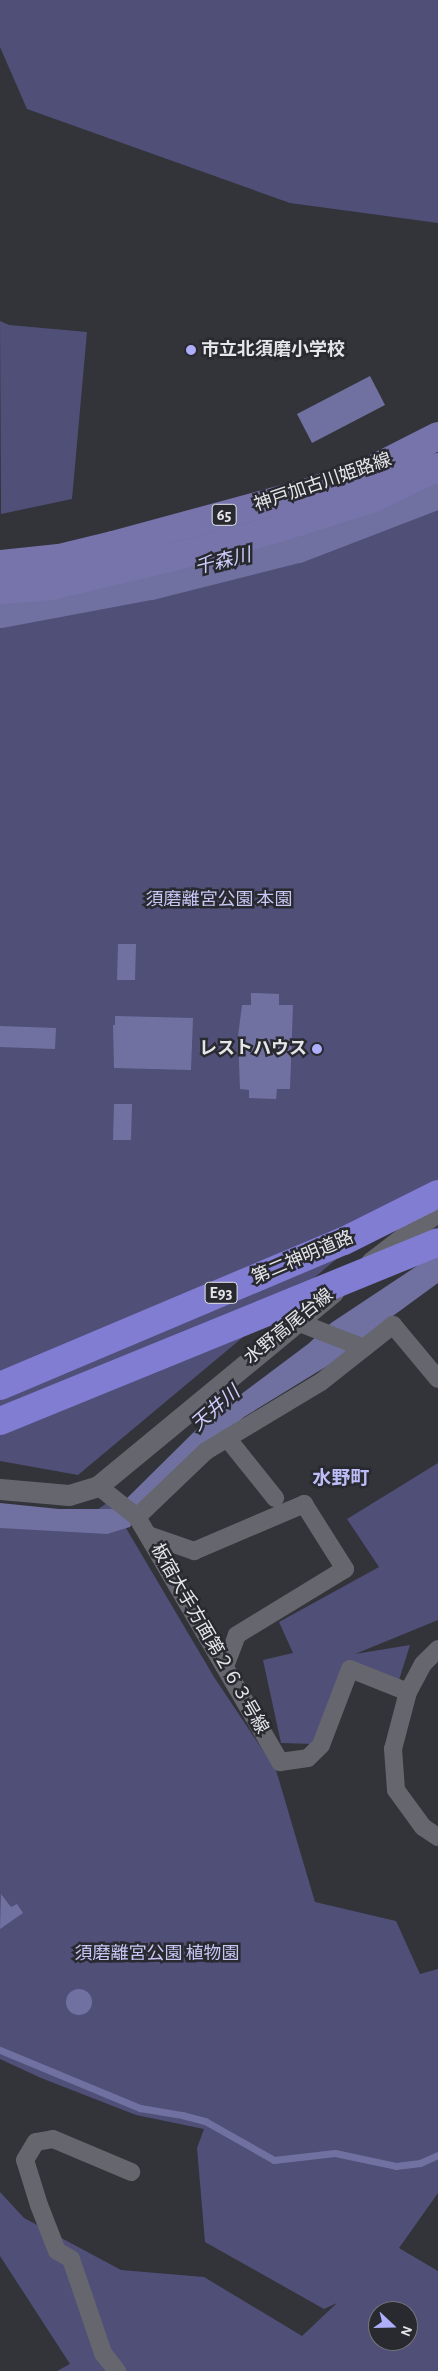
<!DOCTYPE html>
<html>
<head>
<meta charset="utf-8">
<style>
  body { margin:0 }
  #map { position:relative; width:438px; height:2371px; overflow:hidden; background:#33333a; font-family:"Alegreya Sans","Noto Sans JP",sans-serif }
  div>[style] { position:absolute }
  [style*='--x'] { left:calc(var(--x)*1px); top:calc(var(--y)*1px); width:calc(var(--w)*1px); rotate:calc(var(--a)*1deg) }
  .green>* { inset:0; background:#504f78 }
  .water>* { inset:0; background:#7171a1 }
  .round { border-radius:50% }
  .stream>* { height:7px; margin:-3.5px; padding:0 3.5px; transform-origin:3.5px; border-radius:3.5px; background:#7171a1 }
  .river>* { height:40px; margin:-20px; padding:0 20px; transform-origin:20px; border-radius:20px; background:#7171a1 }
  .minor>* { height:18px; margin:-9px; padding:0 9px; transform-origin:9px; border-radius:9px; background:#66666e }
  .tertiary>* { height:21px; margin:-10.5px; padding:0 10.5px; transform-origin:10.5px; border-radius:10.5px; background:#66666e }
  .primary>* { height:28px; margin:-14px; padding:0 14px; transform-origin:14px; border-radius:14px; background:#7674aa }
  .motorway>* { height:28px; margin:-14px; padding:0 14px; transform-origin:14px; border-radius:14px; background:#807dd2 }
  .dots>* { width:14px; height:14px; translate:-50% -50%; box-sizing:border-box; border:2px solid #292930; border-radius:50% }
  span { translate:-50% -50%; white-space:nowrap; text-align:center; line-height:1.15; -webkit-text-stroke:5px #292930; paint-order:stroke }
  .shield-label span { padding:1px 4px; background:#292930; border:1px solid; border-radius:4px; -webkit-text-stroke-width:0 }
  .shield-label { font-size:16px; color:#e5e6ea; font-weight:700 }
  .poi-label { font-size:18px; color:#e5e6ea; font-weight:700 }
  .left { translate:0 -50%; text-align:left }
  .right { translate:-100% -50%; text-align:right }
  .street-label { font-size:18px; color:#e5e6ea }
  .park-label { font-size:18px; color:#c6c7f4 }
  .water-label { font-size:19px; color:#cecffc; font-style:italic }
  .neighbourhood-label { font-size:19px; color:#bcbdf6; font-weight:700 }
  .north { position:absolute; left:368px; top:2301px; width:50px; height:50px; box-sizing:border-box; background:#292930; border:1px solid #74757a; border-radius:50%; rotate:111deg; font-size:14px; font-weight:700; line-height:20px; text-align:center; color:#e5e6ea }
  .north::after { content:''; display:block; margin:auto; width:18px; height:22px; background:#aeaefa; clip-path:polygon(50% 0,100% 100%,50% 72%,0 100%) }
</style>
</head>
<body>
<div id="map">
  <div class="green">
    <i style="clip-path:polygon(0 0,438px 0,438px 223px,290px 203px,27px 109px,0 47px)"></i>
    <i style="clip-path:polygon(0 321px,9px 325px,87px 332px,72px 499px,1px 514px)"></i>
    <i style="clip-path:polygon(438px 483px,438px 1197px,364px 1236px,78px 1475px,0 1461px,0 603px,66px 599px,297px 534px)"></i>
    <i style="clip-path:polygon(438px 1463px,438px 1620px,355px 1654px,410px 1645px,399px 1680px,349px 1666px,314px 1744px,281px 1743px,263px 1660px,293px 1653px,279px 1622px,379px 1567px,347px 1519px)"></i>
    <i style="clip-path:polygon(evenodd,110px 1501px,214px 1677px,276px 1770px,315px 1902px,396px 1921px,420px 1974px,438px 1969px,438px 2193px,399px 2248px,438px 2271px,438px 2371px,57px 2371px,70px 2364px,0 2256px,0 2192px,24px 2218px,121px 2270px,204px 2277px,302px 2336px,337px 2303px,324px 2309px,205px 2242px,197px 2148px,204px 2129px,136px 2115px,41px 2078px,0 2059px,0 1507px,88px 1516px,110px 1501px,378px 2311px,408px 2311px,408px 2341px,378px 2341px,378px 2311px)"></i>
  </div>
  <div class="water">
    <i style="clip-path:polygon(370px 376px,385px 405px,312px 443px,297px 414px)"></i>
    <i style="clip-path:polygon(118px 944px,136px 944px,135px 980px,117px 980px)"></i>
    <i style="clip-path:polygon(251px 993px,279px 994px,279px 1005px,293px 1005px,290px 1089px,277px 1089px,276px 1099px,249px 1098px,249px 1090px,240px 1089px,238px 1036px,242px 1005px,251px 1005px)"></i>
    <i style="clip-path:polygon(115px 1016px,193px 1018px,191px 1070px,114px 1068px,113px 1025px,115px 1025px)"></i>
    <i style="clip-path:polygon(0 1026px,56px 1028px,55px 1049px,0 1047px)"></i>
    <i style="clip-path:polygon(114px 1104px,132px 1104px,131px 1140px,113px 1140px)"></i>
    <i style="clip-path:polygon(438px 1252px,438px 1283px,364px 1337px,345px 1355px,244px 1417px,143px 1505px,130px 1527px,107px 1534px,0 1528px,0 1503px,59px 1509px,116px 1509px,204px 1422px,308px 1344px,331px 1323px)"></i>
    <i style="clip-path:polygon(1px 1894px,11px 1907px,17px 1904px,23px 1913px,0 1929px)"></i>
    <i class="round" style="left:66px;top:1989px;width:26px;height:26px"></i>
  </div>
  <div class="stream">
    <i style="--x:0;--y:2050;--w:152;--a:22.5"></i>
    <i style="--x:140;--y:2108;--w:43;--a:9.5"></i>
    <i style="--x:182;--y:2115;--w:24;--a:15"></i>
    <i style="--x:205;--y:2121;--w:79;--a:29.5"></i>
    <i style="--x:274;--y:2160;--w:61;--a:-6.5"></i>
    <i style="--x:335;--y:2153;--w:62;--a:12"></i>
    <i style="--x:396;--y:2166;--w:24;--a:-7"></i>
    <i style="--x:420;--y:2163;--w:20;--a:-24"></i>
  </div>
  <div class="river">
    <i style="--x:0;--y:608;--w:153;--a:-10.6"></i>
    <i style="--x:150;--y:580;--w:152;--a:-14.1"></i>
    <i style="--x:297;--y:543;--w:151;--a:-21"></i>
  </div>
  <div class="minor">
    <i style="--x:295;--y:1321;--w:74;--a:21.4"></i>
    <i style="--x:227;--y:1438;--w:77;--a:51.3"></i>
    <i style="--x:98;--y:1486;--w:50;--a:38.5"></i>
    <i style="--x:137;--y:1517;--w:284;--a:59.7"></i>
    <i style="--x:280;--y:1762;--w:28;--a:-8"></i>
    <i style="--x:308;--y:1758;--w:18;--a:-45"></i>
    <i style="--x:321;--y:1745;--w:81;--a:-69.1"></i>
    <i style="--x:350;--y:1669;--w:62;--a:21.6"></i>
    <i style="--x:137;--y:1517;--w:95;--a:-43.7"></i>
    <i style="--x:206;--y:1451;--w:134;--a:-31"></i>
    <i style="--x:321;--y:1382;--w:92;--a:-38.4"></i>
    <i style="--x:393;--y:1325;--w:70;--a:50.2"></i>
    <i style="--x:148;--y:1535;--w:49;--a:19.2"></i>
    <i style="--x:194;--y:1551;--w:120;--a:-23.1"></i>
    <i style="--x:304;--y:1504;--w:77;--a:57.8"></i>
    <i style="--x:345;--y:1569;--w:127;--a:148.6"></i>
    <i style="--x:237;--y:1635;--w:34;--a:111"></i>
    <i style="--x:438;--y:1649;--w:21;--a:135"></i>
    <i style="--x:423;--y:1664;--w:32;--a:118"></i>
    <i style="--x:408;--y:1692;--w:59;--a:104.7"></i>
    <i style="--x:393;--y:1749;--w:41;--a:85.8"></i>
    <i style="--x:396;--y:1790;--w:46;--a:53.9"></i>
    <i style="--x:423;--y:1827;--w:18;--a:34"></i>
    <i style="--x:117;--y:2371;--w:23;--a:-128"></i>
    <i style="--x:103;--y:2353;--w:99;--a:-108.8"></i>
    <i style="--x:71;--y:2259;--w:16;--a:-150"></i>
    <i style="--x:57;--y:2251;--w:49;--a:-111.4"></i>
    <i style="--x:39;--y:2205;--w:47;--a:-107.3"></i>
    <i style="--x:25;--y:2160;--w:21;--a:-59"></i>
    <i style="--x:36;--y:2142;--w:17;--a:-10"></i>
    <i style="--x:53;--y:2139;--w:85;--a:22.9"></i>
  </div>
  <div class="tertiary">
    <i style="--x:371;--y:1262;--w:84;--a:-37.3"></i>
    <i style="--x:0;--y:1489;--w:69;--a:5"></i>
    <i style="--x:69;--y:1495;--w:30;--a:-17"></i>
    <i style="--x:98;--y:1486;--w:305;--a:-39.5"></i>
  </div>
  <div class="primary">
    <i style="--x:0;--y:564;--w:59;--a:-5.8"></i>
    <i style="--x:59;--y:558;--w:56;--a:-13.5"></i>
    <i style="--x:113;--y:545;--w:209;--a:-15.2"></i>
    <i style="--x:315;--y:490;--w:59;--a:-19.7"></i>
    <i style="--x:371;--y:470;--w:75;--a:-26.9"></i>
    <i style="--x:0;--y:590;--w:46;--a:-3.7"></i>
    <i style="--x:46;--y:587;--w:131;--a:-13.2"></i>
    <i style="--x:174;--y:557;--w:99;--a:-15.2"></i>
    <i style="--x:270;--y:531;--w:106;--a:-17.6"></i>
    <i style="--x:371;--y:499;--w:74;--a:-25.5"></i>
  </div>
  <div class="motorway">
    <i style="--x:0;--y:1386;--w:373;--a:-22.9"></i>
    <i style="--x:344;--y:1241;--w:105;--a:-26.6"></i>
    <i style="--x:0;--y:1421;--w:473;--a:-22.2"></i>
  </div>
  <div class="dots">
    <i style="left:191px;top:350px;background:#aeaefa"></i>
    <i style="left:317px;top:1049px;background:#aeaefa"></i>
  </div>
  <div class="shield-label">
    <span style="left:224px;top:515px">65</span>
    <span style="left:221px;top:1293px">E93</span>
  </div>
  <div class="poi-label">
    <span class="left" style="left:201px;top:350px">市立北須磨小学校</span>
    <span class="right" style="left:307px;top:1049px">レストハウス</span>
  </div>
  <div class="street-label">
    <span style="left:323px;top:483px;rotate:-19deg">神戸加古川姫路線</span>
    <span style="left:303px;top:1258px;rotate:-23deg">第二神明道路</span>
    <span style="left:289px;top:1327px;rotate:-39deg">水野高尾台線</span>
    <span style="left:209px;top:1639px;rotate:60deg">板宿大手方面第２６３号線</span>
  </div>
  <div class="park-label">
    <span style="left:219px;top:900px">須磨離宮公園 本園</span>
    <span style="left:157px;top:1954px">須磨離宮公園 植物園</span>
  </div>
  <div class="water-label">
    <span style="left:223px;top:562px;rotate:-14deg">千森川</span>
    <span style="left:216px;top:1409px;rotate:-41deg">天井川</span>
  </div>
  <div class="neighbourhood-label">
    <span style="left:341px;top:1479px">水野町</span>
  </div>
  <div class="north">N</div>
</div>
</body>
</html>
